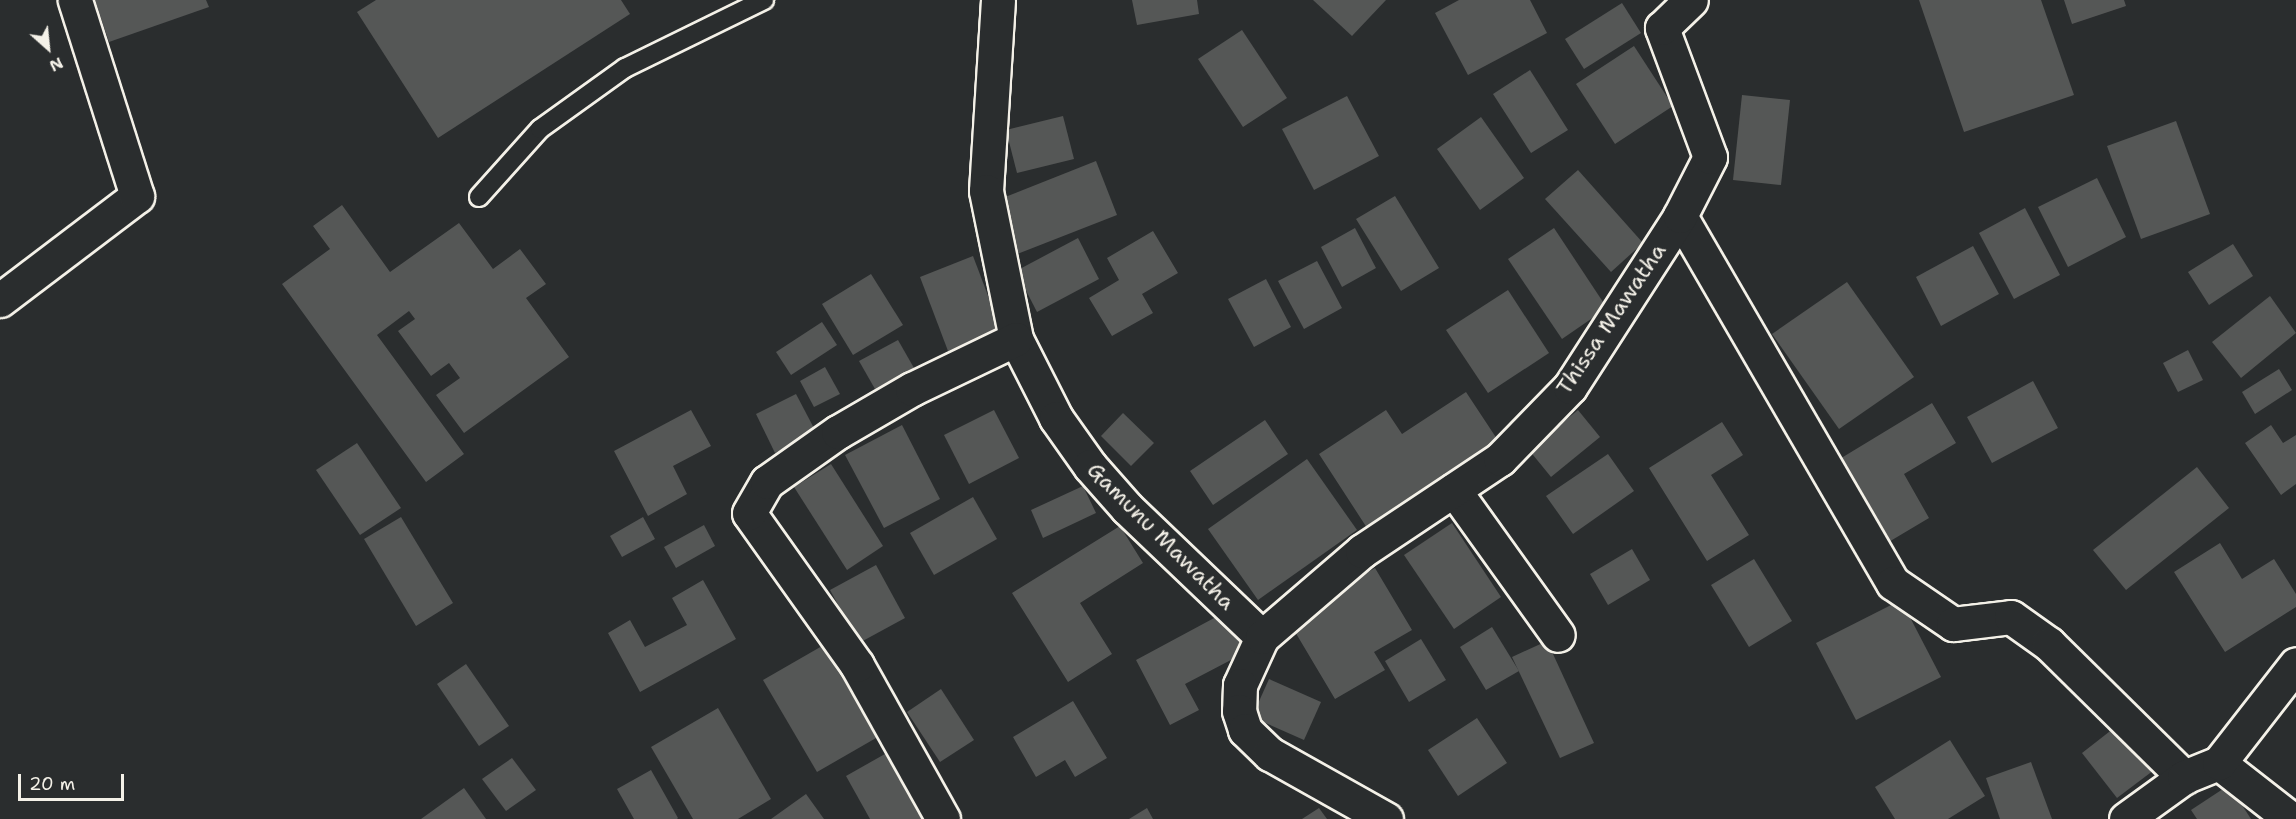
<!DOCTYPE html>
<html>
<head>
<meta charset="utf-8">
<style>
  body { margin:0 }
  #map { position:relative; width:2296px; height:819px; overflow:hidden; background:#2a2d2e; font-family:"Shantell Sans",sans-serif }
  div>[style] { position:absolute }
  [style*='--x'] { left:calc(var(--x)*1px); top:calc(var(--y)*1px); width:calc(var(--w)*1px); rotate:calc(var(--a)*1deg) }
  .building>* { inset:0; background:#555756 }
  .roads { filter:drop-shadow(2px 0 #f4f1e8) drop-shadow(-2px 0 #f4f1e8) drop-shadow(0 2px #f4f1e8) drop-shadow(0 -2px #f4f1e8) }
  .service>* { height:18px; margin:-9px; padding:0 9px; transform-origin:9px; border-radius:9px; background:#2a2d2e }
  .minor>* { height:33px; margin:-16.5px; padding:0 16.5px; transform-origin:16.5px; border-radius:16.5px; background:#2a2d2e }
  span { translate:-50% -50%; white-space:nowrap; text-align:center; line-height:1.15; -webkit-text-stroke:5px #2a2d2e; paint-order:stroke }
  .street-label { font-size:22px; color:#f4f1e8 }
  .north { position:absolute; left:18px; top:18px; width:60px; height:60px; -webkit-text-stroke:4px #2a2d2e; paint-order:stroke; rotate:153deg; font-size:16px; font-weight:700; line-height:24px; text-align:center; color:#f4f1e8 }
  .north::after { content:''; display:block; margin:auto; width:21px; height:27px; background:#f4f1e8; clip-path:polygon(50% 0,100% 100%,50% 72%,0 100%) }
  .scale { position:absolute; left:18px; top:774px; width:106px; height:27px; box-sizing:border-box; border:3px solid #f4f1e8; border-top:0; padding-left:8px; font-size:18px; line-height:21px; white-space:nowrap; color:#f4f1e8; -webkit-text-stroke:4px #2a2d2e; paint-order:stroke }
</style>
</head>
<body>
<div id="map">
  <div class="building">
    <i style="clip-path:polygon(95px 0,206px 0,209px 7px,109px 42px)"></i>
    <i style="clip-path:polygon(376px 0,621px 0,630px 14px,438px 138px,357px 12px)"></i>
    <i style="clip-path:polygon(1132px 0,1197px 0,1199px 14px,1137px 25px)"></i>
    <i style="clip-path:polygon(1313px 0,1386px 0,1352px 36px)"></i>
    <i style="clip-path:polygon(1459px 0,1530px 0,1547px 33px,1468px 75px,1435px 13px)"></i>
    <i style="clip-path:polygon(1919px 0,2041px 0,2074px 95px,1964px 132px)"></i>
    <i style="clip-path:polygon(2064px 0,2124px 0,2126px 6px,2072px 24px)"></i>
    <i style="clip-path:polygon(1622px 3px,1641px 33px,1584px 69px,1565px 39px)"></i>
    <i style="clip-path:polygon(1242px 30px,1287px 98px,1243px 127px,1198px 59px)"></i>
    <i style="clip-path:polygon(1634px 46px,1673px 106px,1615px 144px,1576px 84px)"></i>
    <i style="clip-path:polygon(1530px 70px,1568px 130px,1531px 153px,1493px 94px)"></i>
    <i style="clip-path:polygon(1742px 95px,1790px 100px,1781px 185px,1733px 180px)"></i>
    <i style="clip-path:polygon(1347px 96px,1379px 156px,1314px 190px,1282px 129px)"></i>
    <i style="clip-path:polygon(1063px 116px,1074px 159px,1017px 173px,1006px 130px)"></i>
    <i style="clip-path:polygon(1481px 117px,1524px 178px,1480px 210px,1437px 149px)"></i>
    <i style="clip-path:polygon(2176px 121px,2210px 214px,2141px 239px,2107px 146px)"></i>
    <i style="clip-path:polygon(1096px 161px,1117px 215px,1015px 255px,995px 201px)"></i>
    <i style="clip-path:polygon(1578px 170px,1643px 243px,1611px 272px,1545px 199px)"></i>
    <i style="clip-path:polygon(2097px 178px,2126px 237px,2068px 267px,2038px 207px)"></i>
    <i style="clip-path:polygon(1395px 196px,1439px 268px,1401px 291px,1356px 219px)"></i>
    <i style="clip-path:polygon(342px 205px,390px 272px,459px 223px,493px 269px,520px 249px,546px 284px,526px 298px,569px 357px,464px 433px,436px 395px,460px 378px,449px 363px,431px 376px,398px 331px,415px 319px,409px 311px,377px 335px,464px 454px,426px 482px,282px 284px,330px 249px,313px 226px)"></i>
    <i style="clip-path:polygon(2025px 208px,2060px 275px,2014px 299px,1979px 233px)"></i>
    <i style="clip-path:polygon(1355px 228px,1376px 268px,1342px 287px,1321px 247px)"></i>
    <i style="clip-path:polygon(1554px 228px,1607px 308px,1562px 339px,1508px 259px)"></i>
    <i style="clip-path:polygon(1153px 231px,1178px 273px,1142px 294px,1153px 313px,1112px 336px,1089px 298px,1119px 280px,1107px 258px)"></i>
    <i style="clip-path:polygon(1078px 238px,1099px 279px,1037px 312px,1016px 271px)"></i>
    <i style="clip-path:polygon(2233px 244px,2253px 276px,2209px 305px,2188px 272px)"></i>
    <i style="clip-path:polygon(1973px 246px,1999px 294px,1941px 326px,1916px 277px)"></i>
    <i style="clip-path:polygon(973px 256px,1001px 330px,948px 351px,920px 277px)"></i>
    <i style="clip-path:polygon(1317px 261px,1342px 308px,1304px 329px,1278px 281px)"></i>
    <i style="clip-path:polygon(871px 274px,903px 325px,853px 355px,822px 304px)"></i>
    <i style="clip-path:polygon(1266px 279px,1291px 327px,1254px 347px,1228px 299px)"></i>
    <i style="clip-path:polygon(1847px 282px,1914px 377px,1839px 429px,1772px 334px)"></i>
    <i style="clip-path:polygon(1508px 290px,1549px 353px,1488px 393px,1446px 330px)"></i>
    <i style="clip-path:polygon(2270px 296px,2296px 333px,2241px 378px,2212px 342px)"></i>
    <i style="clip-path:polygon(822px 322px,837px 345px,791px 375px,776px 352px)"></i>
    <i style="clip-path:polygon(898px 340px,914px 368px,875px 389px,859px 361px)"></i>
    <i style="clip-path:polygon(2188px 350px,2203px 380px,2178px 392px,2163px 363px)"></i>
    <i style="clip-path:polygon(825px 367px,840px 394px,814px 407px,800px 381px)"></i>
    <i style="clip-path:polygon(2279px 369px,2292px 390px,2255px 414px,2242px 392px)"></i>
    <i style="clip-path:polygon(2033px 381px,2058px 428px,1992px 463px,1967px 417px)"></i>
    <i style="clip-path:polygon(1466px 392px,1501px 445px,1369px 531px,1319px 454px,1386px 410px,1402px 434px)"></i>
    <i style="clip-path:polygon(796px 394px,816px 432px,775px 453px,756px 414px)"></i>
    <i style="clip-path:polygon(1932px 403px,1956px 443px,1904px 474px,1929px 518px,1887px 543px,1838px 460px)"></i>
    <i style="clip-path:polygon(691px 410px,711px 446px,673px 466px,687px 494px,648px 516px,614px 451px)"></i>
    <i style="clip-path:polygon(994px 410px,1019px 458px,969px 484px,944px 435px)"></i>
    <i style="clip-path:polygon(1578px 410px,1600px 437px,1551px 477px,1529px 450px)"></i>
    <i style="clip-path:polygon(1123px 413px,1154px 443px,1131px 466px,1101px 436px)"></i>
    <i style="clip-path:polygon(1265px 420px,1288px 454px,1213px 505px,1190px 471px)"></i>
    <i style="clip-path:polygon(1722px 422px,1743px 455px,1711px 475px,1749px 535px,1707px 561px,1649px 468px)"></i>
    <i style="clip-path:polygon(902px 425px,940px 499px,884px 528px,845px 455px)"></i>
    <i style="clip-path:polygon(2271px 425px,2283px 443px,2296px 435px,2296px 484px,2281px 495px,2245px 443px)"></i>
    <i style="clip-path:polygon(357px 443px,401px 508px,360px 535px,316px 470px)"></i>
    <i style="clip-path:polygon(1608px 454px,1634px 491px,1573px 534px,1546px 496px)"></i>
    <i style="clip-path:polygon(1307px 459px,1357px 530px,1258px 600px,1208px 529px)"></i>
    <i style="clip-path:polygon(831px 464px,883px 546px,847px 570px,794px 487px)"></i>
    <i style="clip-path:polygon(2197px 467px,2229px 508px,2126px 590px,2093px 550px)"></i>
    <i style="clip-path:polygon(1083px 486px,1096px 513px,1043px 538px,1031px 510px)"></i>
    <i style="clip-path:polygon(973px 497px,997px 539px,934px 575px,910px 533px)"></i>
    <i style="clip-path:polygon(401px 517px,453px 603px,416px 626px,364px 539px)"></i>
    <i style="clip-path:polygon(643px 517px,655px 539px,622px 557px,610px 536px)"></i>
    <i style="clip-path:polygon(1452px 523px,1501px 597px,1454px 629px,1404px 555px)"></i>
    <i style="clip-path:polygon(704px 525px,715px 546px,676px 568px,664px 547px)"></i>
    <i style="clip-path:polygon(1120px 526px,1143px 563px,1080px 603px,1112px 654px,1068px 682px,1012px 593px)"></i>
    <i style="clip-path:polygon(2220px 543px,2242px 579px,2274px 559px,2296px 594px,2296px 607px,2225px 652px,2174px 572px)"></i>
    <i style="clip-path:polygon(1632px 549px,1650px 580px,1608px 605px,1590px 574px)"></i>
    <i style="clip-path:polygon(1754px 559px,1792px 621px,1749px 647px,1711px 585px)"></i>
    <i style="clip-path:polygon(876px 565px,905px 618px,859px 643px,830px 590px)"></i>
    <i style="clip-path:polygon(1375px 568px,1412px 630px,1374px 652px,1385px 670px,1335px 699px,1288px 620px)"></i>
    <i style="clip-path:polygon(703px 580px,736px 639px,640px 692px,608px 633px,630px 620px,645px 647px,687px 625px,672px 598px)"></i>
    <i style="clip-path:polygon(1901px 600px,1941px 677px,1856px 720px,1816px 643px)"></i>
    <i style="clip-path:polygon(1229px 610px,1250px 650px,1185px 684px,1199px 710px,1170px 725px,1136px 660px)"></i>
    <i style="clip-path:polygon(1492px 627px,1519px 671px,1486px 690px,1460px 647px)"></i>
    <i style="clip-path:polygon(1421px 639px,1446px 680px,1409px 702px,1385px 661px)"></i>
    <i style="clip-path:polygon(1547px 641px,1594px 743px,1560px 758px,1512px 657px)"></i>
    <i style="clip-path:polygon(829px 642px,883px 734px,817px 772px,763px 680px)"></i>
    <i style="clip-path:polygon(466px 664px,509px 726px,479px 746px,437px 684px)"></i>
    <i style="clip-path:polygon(1269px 679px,1321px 702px,1304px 740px,1252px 717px)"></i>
    <i style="clip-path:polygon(941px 689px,974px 740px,940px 762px,907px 712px)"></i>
    <i style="clip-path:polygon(1073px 701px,1107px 758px,1075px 777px,1065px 760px,1036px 777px,1013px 737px)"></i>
    <i style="clip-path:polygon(718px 708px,771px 799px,738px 819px,693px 819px,651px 747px)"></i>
    <i style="clip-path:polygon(1477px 718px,1507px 763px,1458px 796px,1428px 750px)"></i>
    <i style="clip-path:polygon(2123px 721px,2158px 767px,2117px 798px,2082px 753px)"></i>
    <i style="clip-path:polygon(1950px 740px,1985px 796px,1948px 819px,1895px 819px,1875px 787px)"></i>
    <i style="clip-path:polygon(892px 750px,929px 819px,870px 819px,846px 776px)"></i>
    <i style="clip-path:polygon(512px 758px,536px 790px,506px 811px,482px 779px)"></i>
    <i style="clip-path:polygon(2031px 762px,2052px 819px,2000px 819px,1986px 778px)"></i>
    <i style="clip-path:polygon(651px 770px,678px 818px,677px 819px,634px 819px,617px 789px)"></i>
    <i style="clip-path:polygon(2229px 785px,2251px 819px,2197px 819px,2191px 810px)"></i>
    <i style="clip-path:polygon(464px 788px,486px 819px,421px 819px)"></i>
    <i style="clip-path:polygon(806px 794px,824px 819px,771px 819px)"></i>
    <i style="clip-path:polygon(1147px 808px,1153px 819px,1129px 819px)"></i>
    <i style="clip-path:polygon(1319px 808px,1327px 819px,1302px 819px)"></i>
  </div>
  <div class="roads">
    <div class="service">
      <i style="--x:479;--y:197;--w:91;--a:-48.1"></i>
      <i style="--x:540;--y:129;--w:105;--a:-35.7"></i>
      <i style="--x:625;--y:68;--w:155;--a:-26.1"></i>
    </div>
    <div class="minor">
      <i style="--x:998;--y:0;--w:191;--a:93.6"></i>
      <i style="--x:986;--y:191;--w:151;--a:78.5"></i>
      <i style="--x:1016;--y:339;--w:89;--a:63.1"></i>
      <i style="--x:1056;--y:418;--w:59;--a:54.7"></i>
      <i style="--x:1090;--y:466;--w:56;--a:48.6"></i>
      <i style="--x:1127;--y:508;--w:187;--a:43.7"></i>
      <i style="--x:1262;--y:637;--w:53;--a:114.6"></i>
      <i style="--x:1240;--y:685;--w:26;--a:92"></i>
      <i style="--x:1239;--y:711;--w:20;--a:72"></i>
      <i style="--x:1245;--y:730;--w:35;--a:44"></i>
      <i style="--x:1270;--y:754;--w:133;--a:29.3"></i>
      <i style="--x:1680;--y:216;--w:424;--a:59.9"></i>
      <i style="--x:1893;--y:583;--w:73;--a:34.3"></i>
      <i style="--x:1953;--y:624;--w:58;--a:-6.9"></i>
      <i style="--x:2011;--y:617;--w:47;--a:35.4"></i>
      <i style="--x:2049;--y:644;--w:190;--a:44.6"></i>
      <i style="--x:0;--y:300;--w:172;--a:-37.2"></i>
      <i style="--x:137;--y:196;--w:206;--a:-107.6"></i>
      <i style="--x:1454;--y:490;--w:178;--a:54.4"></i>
      <i style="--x:1262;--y:637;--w:132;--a:-40.7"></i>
      <i style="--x:1362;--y:551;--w:166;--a:-33.7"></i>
      <i style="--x:1500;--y:459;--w:100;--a:-45.8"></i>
      <i style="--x:1570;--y:387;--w:203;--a:-57.2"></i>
      <i style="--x:1680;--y:216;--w:66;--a:-63"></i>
      <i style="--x:1710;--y:157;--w:138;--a:-110.4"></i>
      <i style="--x:1662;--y:28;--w:40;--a:-44"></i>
      <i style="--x:2219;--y:763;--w:91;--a:37.9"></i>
      <i style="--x:943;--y:819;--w:176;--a:-119.2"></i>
      <i style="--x:857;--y:665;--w:186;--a:-125.4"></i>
      <i style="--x:749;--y:513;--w:36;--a:-60"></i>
      <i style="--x:767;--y:482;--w:87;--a:-35.2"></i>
      <i style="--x:838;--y:432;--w:86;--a:-30.2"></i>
      <i style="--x:912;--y:389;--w:115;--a:-25.7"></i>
      <i style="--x:2126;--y:819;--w:72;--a:-35.9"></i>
      <i style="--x:2184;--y:777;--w:38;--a:-22"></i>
      <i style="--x:2219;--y:763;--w:125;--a:-52.1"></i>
    </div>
  </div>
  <div class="street-label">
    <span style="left:1611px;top:319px;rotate:-56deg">Thissa Mawatha</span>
    <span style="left:1161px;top:536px;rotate:45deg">Gamunu Mawatha</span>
  </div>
  <div class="north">N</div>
  <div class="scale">20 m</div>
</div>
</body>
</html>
